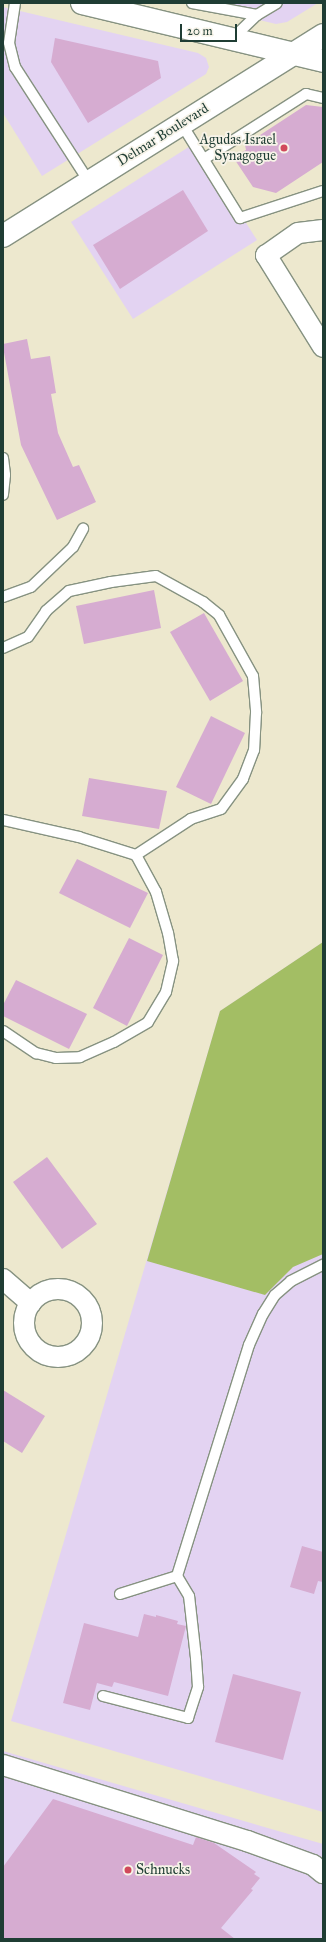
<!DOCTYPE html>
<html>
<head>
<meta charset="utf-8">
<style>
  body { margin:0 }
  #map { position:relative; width:326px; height:1942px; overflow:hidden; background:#ede8ce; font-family:"IM FELL Great Primer",serif }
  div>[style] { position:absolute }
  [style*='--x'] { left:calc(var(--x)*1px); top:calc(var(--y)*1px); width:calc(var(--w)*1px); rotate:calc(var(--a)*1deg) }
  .built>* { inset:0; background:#e3d3f2 }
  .green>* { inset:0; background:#a3be64 }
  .building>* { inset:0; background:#d6acd1 }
  .roads { filter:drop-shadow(1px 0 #869281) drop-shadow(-1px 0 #869281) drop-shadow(0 1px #869281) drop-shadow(0 -1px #869281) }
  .lane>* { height:10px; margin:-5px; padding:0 5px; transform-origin:5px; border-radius:5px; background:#fff }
  .street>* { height:20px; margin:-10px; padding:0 10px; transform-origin:10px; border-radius:10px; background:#fff }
  .street>.ring { margin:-10px; padding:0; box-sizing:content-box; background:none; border:20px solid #fff; border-radius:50% }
  .secondary>* { height:22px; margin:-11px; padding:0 11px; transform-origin:11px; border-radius:11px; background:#fff }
  .dots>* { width:11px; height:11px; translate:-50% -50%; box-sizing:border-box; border:2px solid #f7f3e8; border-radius:50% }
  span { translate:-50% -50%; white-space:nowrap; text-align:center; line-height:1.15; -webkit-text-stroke:3.5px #f7f3e8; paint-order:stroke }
  .street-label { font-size:14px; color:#1f3d34 }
  .poi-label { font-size:14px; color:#1f3d34 }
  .right { translate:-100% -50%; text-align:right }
  .left { translate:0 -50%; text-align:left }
  .frame { position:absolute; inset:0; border:4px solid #1f3d34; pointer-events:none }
  .scale { position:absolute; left:180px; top:24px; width:57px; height:18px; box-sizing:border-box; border:2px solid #1f3d34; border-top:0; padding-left:5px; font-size:12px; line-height:14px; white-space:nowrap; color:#1f3d34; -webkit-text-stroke:3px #f7f3e8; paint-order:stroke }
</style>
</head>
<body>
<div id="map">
  <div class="built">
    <i style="clip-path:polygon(189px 3px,318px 3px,287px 22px,276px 24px)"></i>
    <i style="clip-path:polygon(3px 7px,198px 53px,206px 58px,209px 67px,206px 74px,42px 176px,3px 113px)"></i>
    <i style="clip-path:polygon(195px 143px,257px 240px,133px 319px,71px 222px)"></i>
    <i style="clip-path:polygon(323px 942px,323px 1812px,11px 1721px,220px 1011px)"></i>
    <i style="clip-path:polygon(3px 1751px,323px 1844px,323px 1939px,3px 1939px)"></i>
  </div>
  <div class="green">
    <i style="clip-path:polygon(323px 942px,323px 1254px,293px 1267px,265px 1295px,147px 1261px,220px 1011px)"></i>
  </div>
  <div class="building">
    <i style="clip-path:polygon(55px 38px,158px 61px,161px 78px,88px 123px,51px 62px)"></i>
    <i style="clip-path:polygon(306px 105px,323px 107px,323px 162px,276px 193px,253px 187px,233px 157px,246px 150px,245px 145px)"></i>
    <i style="clip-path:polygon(183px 190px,208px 231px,120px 289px,93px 245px)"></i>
    <i style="clip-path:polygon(27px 339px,31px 359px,50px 356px,56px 393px,51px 394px,58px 433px,73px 467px,79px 465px,96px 502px,57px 520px,21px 445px,3px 347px,3px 344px)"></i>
    <i style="clip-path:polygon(154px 590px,161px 628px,84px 644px,76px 606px)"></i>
    <i style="clip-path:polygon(204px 613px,243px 681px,210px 701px,170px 632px)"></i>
    <i style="clip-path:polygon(211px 716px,245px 733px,211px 804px,176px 787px)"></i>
    <i style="clip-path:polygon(89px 778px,167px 791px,159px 829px,82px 816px)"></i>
    <i style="clip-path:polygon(77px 859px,148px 893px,130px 928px,59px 893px)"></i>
    <i style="clip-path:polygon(129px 938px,163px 955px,127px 1026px,93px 1008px)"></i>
    <i style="clip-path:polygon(16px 980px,87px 1014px,69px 1049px,3px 1016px,3px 1005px)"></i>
    <i style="clip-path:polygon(47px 1157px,97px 1224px,62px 1249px,13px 1182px)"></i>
    <i style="clip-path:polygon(3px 1390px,45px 1416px,22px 1453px,3px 1441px)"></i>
    <i style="clip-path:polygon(302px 1546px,323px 1552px,323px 1582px,318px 1581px,314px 1594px,290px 1587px)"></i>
    <i style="clip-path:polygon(144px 1614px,156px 1617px,156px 1615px,178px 1621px,177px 1624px,186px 1626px,168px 1696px,114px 1682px,112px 1687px,97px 1683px,90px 1710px,63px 1703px,84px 1623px,138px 1637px)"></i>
    <i style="clip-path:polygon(233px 1674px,301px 1692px,283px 1760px,215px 1742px)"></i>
    <i style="clip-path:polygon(53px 1799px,193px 1845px,196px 1837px,214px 1843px,256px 1872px,254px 1874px,260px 1878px,251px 1889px,253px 1890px,221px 1928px,235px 1939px,3px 1939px,3px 1867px)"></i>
  </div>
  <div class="roads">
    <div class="lane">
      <i style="--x:15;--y:3;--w:40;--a:98.5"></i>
      <i style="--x:9;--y:43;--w:25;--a:76"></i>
      <i style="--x:15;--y:67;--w:137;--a:57.2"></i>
      <i style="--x:192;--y:3;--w:66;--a:10.5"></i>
      <i style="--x:257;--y:15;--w:23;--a:-31"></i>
      <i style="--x:232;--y:39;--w:35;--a:-44"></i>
      <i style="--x:181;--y:123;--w:112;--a:58.2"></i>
      <i style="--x:240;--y:218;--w:87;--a:-18"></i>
      <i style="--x:204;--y:159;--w:121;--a:-32.5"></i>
      <i style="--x:306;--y:94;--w:17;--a:13"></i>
      <i style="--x:3;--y:458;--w:17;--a:83"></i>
      <i style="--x:5;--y:475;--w:20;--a:96"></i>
      <i style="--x:3;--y:597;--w:30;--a:-20"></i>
      <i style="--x:31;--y:587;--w:58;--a:-43.6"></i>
      <i style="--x:73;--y:547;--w:21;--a:-61"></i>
      <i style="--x:3;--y:648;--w:27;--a:-24"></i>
      <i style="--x:28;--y:637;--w:32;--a:-55"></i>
      <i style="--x:46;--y:611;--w:30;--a:-41"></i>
      <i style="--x:69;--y:591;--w:43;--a:-12.1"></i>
      <i style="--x:111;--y:582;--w:45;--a:-7.6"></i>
      <i style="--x:156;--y:576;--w:54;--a:29"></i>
      <i style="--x:203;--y:602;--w:21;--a:39"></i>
      <i style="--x:219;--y:615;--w:70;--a:60.9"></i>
      <i style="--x:253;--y:676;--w:37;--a:85"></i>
      <i style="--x:256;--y:713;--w:37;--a:93"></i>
      <i style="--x:254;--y:750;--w:31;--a:111"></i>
      <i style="--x:243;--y:779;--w:37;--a:126"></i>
      <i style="--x:221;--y:809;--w:32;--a:162"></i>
      <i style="--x:191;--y:819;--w:66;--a:146.8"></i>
      <i style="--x:136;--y:855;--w:60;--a:-162.5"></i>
      <i style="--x:79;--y:837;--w:78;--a:-167.4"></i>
      <i style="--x:3;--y:1031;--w:40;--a:34"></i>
      <i style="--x:36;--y:1053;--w:21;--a:14"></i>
      <i style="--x:56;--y:1058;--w:24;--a:-2"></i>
      <i style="--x:80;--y:1057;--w:37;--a:-24"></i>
      <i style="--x:114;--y:1042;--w:39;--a:-30"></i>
      <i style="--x:148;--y:1022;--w:35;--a:-59"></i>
      <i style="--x:166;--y:992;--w:32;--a:-77"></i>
      <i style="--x:173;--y:961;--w:28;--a:-100"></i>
      <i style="--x:168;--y:933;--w:43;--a:-106.3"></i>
      <i style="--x:156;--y:892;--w:42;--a:-118.4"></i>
      <i style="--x:120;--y:1594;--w:60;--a:-17.5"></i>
      <i style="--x:103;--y:1696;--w:88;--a:14.5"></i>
      <i style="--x:188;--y:1718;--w:33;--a:-72"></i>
      <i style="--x:198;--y:1687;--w:29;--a:-94"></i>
      <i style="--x:196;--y:1658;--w:62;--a:-96.4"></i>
      <i style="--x:189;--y:1596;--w:23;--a:-121"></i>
      <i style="--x:177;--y:1576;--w:242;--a:-72.7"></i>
      <i style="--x:249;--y:1345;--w:34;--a:-66"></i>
      <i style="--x:263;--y:1314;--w:22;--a:-58"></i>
      <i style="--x:275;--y:1295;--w:21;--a:-41"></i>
      <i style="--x:291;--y:1281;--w:36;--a:-27"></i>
    </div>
    <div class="street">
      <i style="--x:323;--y:230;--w:25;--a:173"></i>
      <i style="--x:298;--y:233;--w:39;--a:145"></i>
      <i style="--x:266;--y:255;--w:108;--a:58.2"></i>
      <i style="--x:3;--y:1279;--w:37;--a:41"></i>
      <i class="ring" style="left:24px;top:1289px;width:48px;height:48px"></i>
      <i style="--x:3;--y:1765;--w:256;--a:17.3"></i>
      <i style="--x:247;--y:1841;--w:70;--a:20"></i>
      <i style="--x:313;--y:1865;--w:13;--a:39"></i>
    </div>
    <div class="secondary">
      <i style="--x:82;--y:3;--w:248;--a:13.5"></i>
      <i style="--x:3;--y:236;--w:378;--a:-32.1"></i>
    </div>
  </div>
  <div class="dots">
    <i style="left:284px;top:148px;background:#d1495b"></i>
    <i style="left:128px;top:1870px;background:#d1495b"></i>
  </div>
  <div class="street-label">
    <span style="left:163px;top:135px;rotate:-32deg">Delmar Boulevard</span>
  </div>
  <div class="poi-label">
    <span class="right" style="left:276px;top:148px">Agudas Israel<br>Synagogue</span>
    <span class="left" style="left:136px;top:1870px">Schnucks</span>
  </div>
  <div class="frame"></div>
  <div class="scale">20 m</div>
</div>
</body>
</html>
